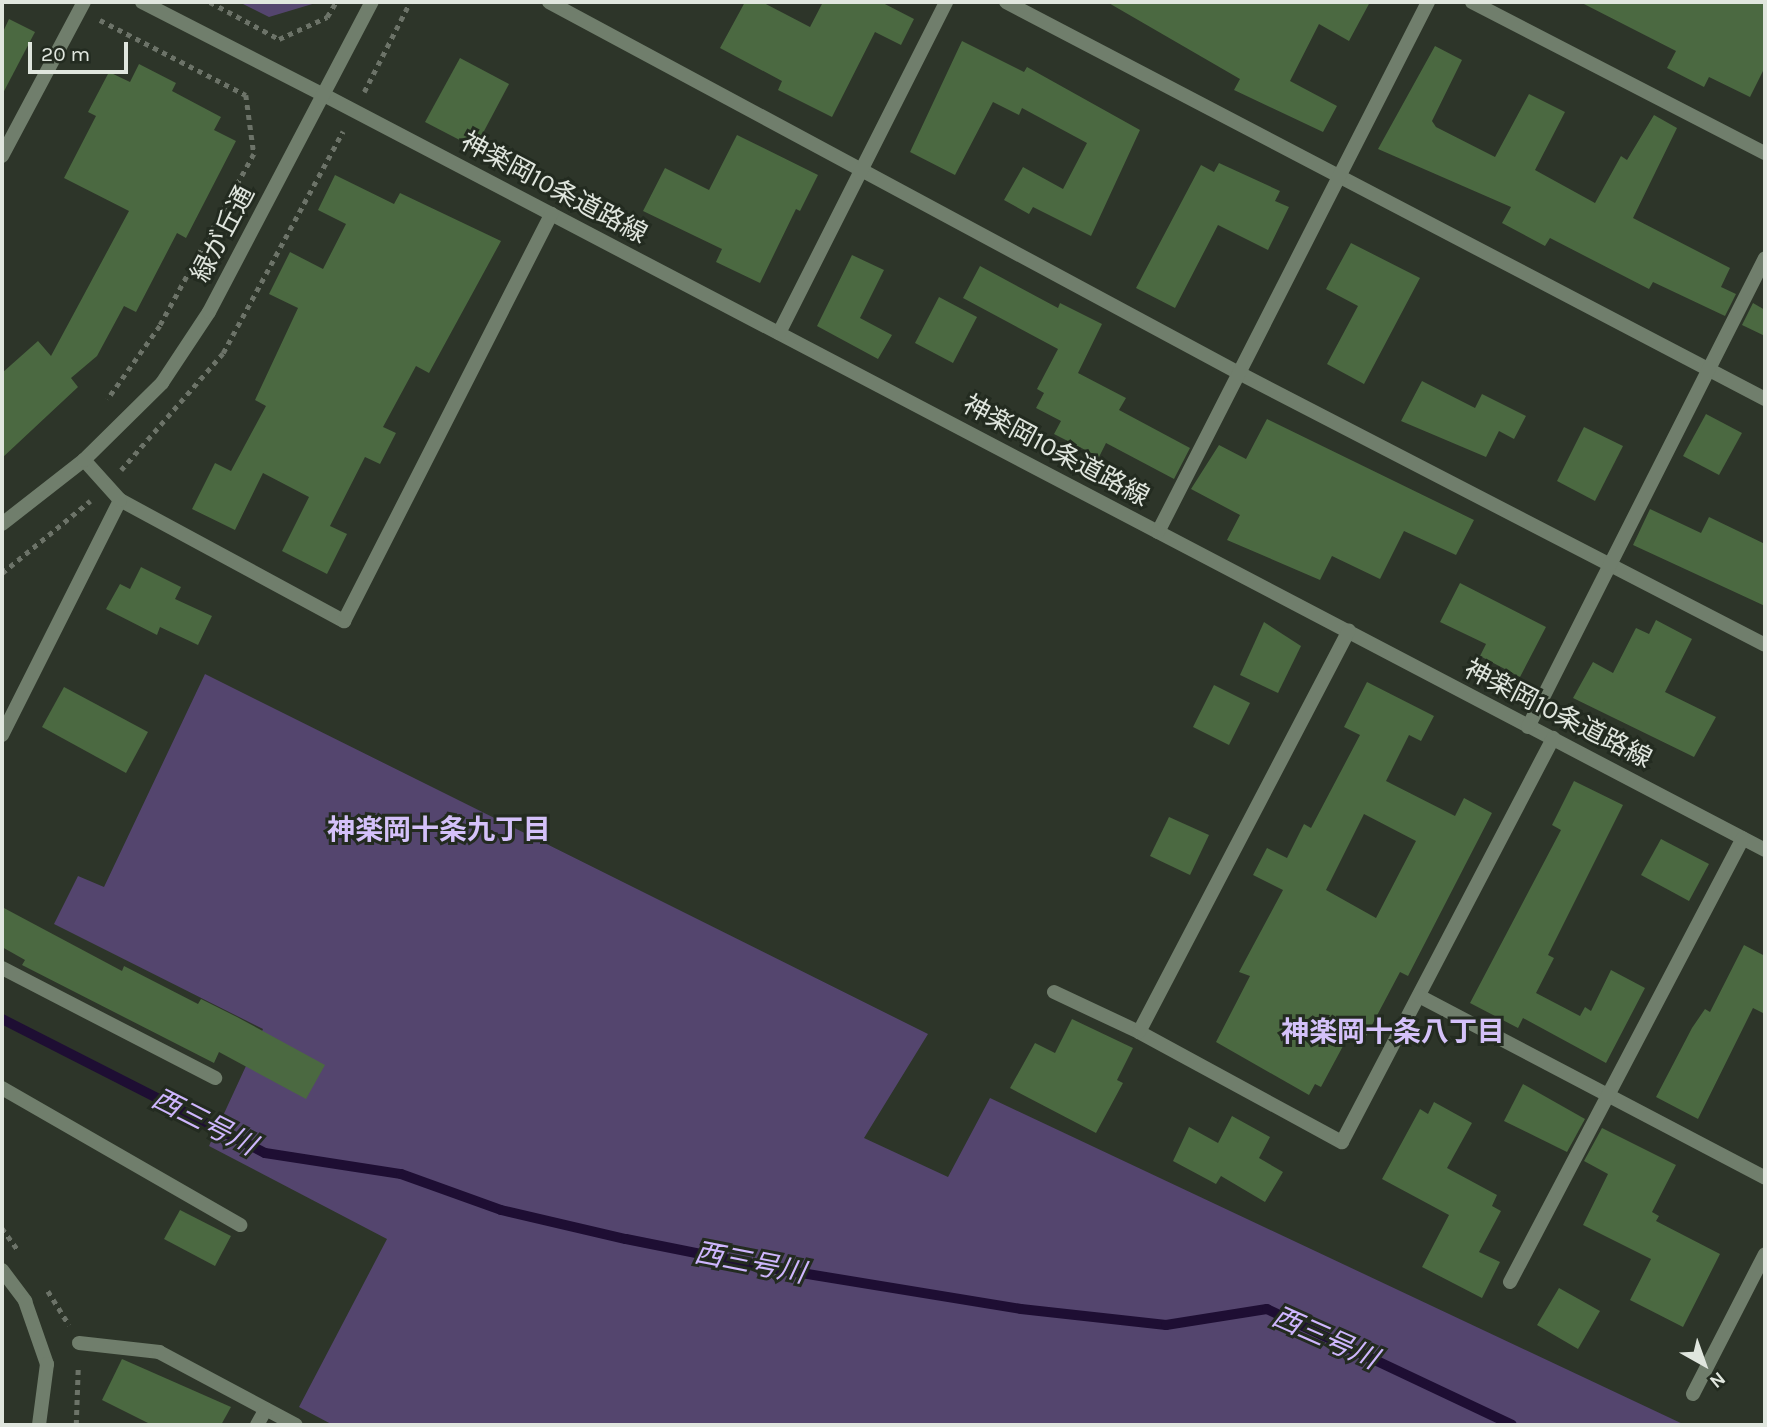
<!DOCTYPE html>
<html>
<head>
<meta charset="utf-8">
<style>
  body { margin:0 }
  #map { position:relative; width:1767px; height:1427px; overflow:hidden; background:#2d3529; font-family:Karla,"Noto Sans JP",sans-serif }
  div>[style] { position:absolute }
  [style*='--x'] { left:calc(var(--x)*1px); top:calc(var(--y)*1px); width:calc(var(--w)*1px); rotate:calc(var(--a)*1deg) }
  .green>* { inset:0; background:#54456e }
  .stream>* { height:10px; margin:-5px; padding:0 5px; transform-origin:5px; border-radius:5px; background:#1e0e33 }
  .building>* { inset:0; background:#4b6941 }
  .path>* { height:4.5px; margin-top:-2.25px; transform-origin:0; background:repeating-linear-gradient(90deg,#6c7368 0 5px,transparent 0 10px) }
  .service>* { height:14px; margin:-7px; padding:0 7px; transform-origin:7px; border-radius:7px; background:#707e6c }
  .pedestrian>* { height:14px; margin:-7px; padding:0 7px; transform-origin:7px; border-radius:7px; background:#707e6c }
  .minor>* { height:14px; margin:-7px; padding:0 7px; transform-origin:7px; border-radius:7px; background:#707e6c }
  .tertiary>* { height:14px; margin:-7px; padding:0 7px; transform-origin:7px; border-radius:7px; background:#707e6c }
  span { translate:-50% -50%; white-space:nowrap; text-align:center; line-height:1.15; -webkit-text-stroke:6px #232b20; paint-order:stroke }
  .street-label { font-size:26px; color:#e0e6de }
  .neighbourhood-label { font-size:28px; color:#d4c1f9; font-weight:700 }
  .water-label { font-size:28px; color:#ceb6fd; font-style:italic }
  .frame { position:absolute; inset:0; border:4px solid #e0e6de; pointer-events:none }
  .north { position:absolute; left:1669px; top:1329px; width:70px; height:70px; -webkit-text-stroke:5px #232b20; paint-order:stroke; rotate:140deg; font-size:19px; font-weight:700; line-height:28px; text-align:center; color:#e0e6de }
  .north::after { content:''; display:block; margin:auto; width:24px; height:32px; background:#e0e6de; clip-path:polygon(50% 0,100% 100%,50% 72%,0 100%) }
  .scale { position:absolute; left:28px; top:42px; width:100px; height:32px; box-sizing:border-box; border:4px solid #e0e6de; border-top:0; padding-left:9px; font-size:21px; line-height:24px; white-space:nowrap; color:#e0e6de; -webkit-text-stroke:5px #232b20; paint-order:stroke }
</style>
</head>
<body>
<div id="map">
  <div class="green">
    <i style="clip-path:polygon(239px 2px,319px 2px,269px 17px)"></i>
    <i style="clip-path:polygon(205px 674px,928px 1034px,864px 1138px,948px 1177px,990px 1098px,1685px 1425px,333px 1425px,299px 1407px,387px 1239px,209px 1146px,263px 1029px,54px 924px,78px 876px,104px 887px)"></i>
  </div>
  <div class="stream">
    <i style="--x:2;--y:1019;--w:295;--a:27"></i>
    <i style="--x:265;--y:1153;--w:138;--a:8.8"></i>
    <i style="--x:401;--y:1174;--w:106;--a:19.8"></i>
    <i style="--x:501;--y:1210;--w:128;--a:13.1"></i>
    <i style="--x:626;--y:1239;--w:148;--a:11.3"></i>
    <i style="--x:771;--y:1268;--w:253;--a:9.3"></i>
    <i style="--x:1021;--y:1309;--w:146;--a:6.3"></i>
    <i style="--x:1166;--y:1325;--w:102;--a:-9"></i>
    <i style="--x:1267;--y:1309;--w:271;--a:25.3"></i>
  </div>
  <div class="building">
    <i style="clip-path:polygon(745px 2px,762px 2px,810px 27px,823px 2px,881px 2px,914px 19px,901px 45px,875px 32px,832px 117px,778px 90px,782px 81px,720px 48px)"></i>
    <i style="clip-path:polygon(1107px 2px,1370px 2px,1349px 41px,1319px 24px,1290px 81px,1337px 106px,1323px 132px,1234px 90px,1240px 79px)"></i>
    <i style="clip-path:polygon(1580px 2px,1765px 2px,1765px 67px,1750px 97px,1709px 77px,1704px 87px,1667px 68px,1676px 51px)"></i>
    <i style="clip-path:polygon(9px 19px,35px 32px,2px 95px,2px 34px)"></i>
    <i style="clip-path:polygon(962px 41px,1024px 72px,1027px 67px,1140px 130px,1091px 236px,1033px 207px,1029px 214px,1004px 200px,1023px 167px,1063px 189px,1087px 143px,1022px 108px,1019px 115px,993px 102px,955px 175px,910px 152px)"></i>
    <i style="clip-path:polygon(1435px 46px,1462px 60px,1432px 121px,1436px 127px,1495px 157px,1529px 94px,1565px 112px,1535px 170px,1595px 203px,1621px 156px,1627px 160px,1654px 115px,1677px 128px,1633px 218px,1730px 268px,1721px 287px,1736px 294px,1725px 316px,1653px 282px,1649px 289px,1550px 238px,1545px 246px,1502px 223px,1511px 207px,1378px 149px)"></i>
    <i style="clip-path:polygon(460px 58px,509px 84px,475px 148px,425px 122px)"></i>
    <i style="clip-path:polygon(139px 64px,176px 83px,172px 91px,221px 117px,214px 130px,236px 141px,186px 238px,177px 233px,136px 312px,124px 306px,97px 356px,71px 378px,78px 387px,2px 458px,2px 373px,38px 341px,51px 356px,129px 211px,64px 178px,96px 116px,88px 112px,109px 72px,130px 82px)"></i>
    <i style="clip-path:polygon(737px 135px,818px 175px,800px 211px,796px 209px,760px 283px,716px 262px,722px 249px,643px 211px,665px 168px,709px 190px)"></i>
    <i style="clip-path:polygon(1219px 163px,1280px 191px,1275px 201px,1289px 207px,1268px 250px,1218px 225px,1175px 308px,1136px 288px,1201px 165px,1214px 172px)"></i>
    <i style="clip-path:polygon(335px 175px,394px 204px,400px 193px,501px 241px,429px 373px,416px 366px,383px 427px,396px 433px,380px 464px,365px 457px,330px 526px,347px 534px,327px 574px,282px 551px,309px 497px,263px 473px,235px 530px,192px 509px,215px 463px,231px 471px,266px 406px,255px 400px,298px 308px,269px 294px,290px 252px,323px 269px,346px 224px,318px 210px)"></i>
    <i style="clip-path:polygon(1351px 243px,1420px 278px,1364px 384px,1327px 364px,1358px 306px,1326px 289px)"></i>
    <i style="clip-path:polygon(852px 255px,884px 270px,860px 318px,892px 335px,878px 359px,817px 326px)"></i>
    <i style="clip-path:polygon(980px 266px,1058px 308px,1060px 303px,1102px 324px,1078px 373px,1126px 398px,1119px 410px,1190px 448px,1174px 479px,1106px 443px,1099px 457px,1054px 434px,1061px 421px,1036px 408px,1044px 393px,1037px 389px,1058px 349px,963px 298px)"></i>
    <i style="clip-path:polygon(939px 297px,977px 317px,953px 363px,915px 343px)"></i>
    <i style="clip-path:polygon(1753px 303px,1765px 310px,1765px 336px,1742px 325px)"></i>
    <i style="clip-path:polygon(1422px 381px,1475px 408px,1482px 394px,1526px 416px,1514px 439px,1499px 431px,1486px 457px,1401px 421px)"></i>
    <i style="clip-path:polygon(1706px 414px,1742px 433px,1719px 475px,1683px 456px)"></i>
    <i style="clip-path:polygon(1267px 419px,1474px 520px,1456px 555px,1404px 531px,1380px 579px,1332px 556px,1320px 580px,1227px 540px,1240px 515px,1191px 489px,1219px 445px,1246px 459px)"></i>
    <i style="clip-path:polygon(1584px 427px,1623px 446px,1595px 501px,1557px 481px)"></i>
    <i style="clip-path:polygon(1650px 509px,1701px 533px,1709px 517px,1765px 544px,1765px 606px,1633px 545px)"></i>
    <i style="clip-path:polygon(141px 567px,181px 587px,175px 599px,212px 616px,198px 645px,160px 627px,157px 635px,106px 609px,120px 584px,130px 589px)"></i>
    <i style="clip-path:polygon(1460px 583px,1546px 627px,1520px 677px,1480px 656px,1486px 644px,1440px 622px)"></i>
    <i style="clip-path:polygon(1656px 620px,1692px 639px,1665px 692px,1716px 717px,1694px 757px,1573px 698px,1593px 662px,1613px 673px,1636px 628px,1649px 634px)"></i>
    <i style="clip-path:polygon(1264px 622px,1301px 646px,1278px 693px,1240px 675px)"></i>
    <i style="clip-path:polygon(evenodd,1367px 682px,1434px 716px,1421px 741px,1409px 735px,1386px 781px,1455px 816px,1464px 798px,1492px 813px,1408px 976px,1400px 972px,1364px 1040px,1350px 1033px,1321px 1087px,1315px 1084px,1309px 1095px,1216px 1042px,1250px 976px,1239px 972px,1283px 890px,1253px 875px,1267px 848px,1287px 858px,1304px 824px,1311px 828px,1360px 735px,1344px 727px,1367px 682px,1364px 814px,1416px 841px,1376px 918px,1326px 890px,1364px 814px)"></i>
    <i style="clip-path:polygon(1214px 685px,1250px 703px,1229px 745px,1193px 727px)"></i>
    <i style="clip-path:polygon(64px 687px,148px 732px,126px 773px,42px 727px)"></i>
    <i style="clip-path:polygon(1574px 781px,1623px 805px,1548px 955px,1554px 958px,1536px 993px,1580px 1016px,1585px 1007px,1591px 1011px,1611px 970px,1645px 988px,1606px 1063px,1523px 1018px,1518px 1028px,1470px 1003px,1561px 830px,1552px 825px)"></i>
    <i style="clip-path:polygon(1169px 817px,1209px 835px,1190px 875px,1150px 856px)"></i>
    <i style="clip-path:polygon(1661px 839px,1709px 864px,1689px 901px,1641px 875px)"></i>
    <i style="clip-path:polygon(2px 907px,122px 971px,124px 966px,198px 1004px,201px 999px,237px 1017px,325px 1065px,306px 1099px,219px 1052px,214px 1063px,22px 965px,25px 960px,2px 947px)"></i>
    <i style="clip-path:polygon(1744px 945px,1765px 956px,1765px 1014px,1753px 1008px,1698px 1119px,1656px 1097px,1692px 1028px,1705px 1009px,1710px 1012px)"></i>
    <i style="clip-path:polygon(1072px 1019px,1133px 1048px,1117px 1080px,1123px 1083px,1096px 1133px,1010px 1088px,1035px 1043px,1055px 1053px)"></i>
    <i style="clip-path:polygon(1523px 1084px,1585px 1119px,1567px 1152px,1504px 1121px)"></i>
    <i style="clip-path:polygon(1434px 1102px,1472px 1123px,1447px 1168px,1497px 1195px,1492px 1206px,1501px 1211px,1479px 1252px,1500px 1262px,1482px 1298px,1422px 1267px,1449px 1215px,1382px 1179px,1420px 1109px,1428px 1114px)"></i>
    <i style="clip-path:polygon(1232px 1116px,1270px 1137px,1259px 1158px,1283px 1172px,1265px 1202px,1221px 1176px,1216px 1184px,1173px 1161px,1189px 1127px,1218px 1143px)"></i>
    <i style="clip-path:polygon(1602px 1128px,1676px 1165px,1652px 1212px,1659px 1216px,1656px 1221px,1720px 1254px,1683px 1327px,1630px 1300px,1651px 1259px,1583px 1225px,1608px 1174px,1584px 1161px)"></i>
    <i style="clip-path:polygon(180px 1210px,231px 1236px,215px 1266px,164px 1239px)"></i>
    <i style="clip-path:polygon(1559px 1288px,1600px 1311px,1578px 1349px,1537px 1325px)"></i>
    <i style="clip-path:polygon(122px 1359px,231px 1407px,221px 1425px,152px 1425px,102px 1400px)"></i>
  </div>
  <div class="path">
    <i style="--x:210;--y:2;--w:78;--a:28.2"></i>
    <i style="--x:279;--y:39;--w:53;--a:-24.6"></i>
    <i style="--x:327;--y:17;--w:17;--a:-59"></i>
    <i style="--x:100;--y:20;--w:164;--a:27.2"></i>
    <i style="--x:246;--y:95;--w:60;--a:82.3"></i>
    <i style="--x:254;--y:154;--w:196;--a:118.7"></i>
    <i style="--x:160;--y:326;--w:90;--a:125.5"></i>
    <i style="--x:364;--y:92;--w:101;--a:-62.9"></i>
    <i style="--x:121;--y:470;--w:155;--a:-48.9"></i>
    <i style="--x:223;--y:353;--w:252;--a:-61.6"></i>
    <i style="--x:2;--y:573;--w:114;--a:-39.3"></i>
    <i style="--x:2;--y:1228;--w:27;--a:54"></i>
    <i style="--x:48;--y:1291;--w:40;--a:58"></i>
    <i style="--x:76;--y:1425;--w:58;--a:-88"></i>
  </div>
  <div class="service">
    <i style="--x:2;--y:968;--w:240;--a:27.3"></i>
    <i style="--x:2;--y:1088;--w:275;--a:29.9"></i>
  </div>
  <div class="pedestrian">
    <i style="--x:79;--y:1343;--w:81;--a:6.4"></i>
    <i style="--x:159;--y:1352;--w:155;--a:28.1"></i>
    <i style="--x:257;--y:1425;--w:18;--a:-61"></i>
  </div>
  <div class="minor">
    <i style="--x:549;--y:2;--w:783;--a:28.27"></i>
    <i style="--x:1239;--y:373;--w:592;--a:27.34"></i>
    <i style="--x:1006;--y:2;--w:857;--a:27.61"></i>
    <i style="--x:1472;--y:2;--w:330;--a:27.3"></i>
    <i style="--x:324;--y:95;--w:1627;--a:27.65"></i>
    <i style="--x:2;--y:156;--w:174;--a:-62"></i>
    <i style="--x:779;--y:333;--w:371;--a:-63.2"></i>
    <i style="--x:120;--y:500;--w:255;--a:28.4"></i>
    <i style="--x:344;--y:621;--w:457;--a:-63"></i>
    <i style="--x:1158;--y:532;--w:595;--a:-63"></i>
    <i style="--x:1528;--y:727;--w:525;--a:-63.19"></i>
    <i style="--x:2;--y:735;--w:263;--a:-63.3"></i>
    <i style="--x:120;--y:500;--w:54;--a:-132"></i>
    <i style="--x:1054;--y:992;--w:94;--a:25.2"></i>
    <i style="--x:1139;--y:1032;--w:231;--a:28.5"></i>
    <i style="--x:1342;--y:1142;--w:456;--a:-62.4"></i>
    <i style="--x:1419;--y:996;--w:391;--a:27.7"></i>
    <i style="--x:1139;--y:1032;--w:453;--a:-62.4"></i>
    <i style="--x:2;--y:1270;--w:39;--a:53"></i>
    <i style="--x:25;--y:1301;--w:67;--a:70.8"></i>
    <i style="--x:47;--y:1364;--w:62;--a:97.5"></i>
    <i style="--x:1510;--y:1282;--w:501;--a:-62.31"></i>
    <i style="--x:1693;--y:1394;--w:157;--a:-62.8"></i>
  </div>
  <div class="tertiary">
    <i style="--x:142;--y:2;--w:204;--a:27.1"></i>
    <i style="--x:2;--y:524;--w:104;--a:-38"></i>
    <i style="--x:84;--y:460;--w:110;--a:-44.6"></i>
    <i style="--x:162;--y:383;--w:85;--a:-56.5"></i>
    <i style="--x:209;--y:312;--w:350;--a:-62.3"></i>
  </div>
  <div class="street-label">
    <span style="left:554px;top:188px;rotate:28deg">神楽岡10条道路線</span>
    <span style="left:223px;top:234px;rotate:-62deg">緑が丘通</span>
    <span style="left:1056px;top:451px;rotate:28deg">神楽岡10条道路線</span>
    <span style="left:1558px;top:714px;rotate:27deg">神楽岡10条道路線</span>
  </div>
  <div class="neighbourhood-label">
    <span style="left:439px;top:830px">神楽岡十条九丁目</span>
    <span style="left:1393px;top:1032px">神楽岡十条八丁目</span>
  </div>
  <div class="water-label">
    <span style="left:204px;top:1122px;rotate:27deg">西三号川</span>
    <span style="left:750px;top:1263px;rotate:11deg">西三号川</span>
    <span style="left:1325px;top:1338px;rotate:24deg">西三号川</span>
  </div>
  <div class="frame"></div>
  <div class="north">N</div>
  <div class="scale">20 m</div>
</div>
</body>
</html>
